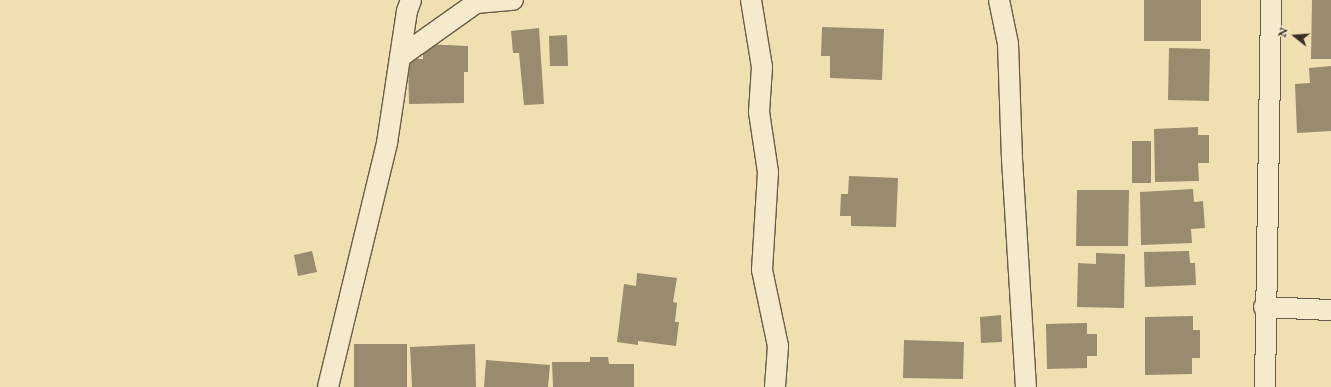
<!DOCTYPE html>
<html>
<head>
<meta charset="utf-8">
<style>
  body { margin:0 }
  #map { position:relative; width:1331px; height:387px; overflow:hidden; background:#f0e0b1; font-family:"IM FELL English",serif }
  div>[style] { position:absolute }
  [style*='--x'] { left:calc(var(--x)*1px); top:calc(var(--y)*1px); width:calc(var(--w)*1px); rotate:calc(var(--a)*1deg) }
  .building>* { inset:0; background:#988b6e }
  .roads { filter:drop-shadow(1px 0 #675b49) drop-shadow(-1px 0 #675b49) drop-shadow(0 1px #675b49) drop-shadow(0 -1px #675b49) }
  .street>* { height:20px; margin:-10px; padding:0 10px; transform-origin:10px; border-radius:10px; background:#f5ebcc }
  span { translate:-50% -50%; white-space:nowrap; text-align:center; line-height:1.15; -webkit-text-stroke:4px #f5ebcc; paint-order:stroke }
  .north { position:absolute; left:1275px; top:16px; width:40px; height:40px; -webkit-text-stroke:3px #f5ebcc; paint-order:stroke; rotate:287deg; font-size:11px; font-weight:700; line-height:16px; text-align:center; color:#392f26 }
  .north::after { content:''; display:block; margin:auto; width:14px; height:18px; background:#392f26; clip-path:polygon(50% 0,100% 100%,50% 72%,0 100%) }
</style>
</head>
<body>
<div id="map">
  <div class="building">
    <i style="clip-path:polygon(1144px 0,1201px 0,1201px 41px,1144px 41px)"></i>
    <i style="clip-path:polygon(1312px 0,1331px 0,1331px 59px,1311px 59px)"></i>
    <i style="clip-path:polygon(822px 27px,884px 29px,882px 80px,830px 78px,830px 56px,821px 56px)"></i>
    <i style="clip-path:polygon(539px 28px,544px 104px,524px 105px,519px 53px,513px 53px,511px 31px)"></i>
    <i style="clip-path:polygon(567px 35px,568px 66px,550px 66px,549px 36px)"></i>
    <i style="clip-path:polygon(423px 44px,468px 46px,468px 72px,464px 72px,464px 103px,409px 104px,408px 59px,423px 59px)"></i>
    <i style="clip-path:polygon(1169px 48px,1210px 49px,1209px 101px,1168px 100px)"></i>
    <i style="clip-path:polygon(1331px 66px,1331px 131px,1297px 133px,1295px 84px,1310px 83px,1309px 68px)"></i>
    <i style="clip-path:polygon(1198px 127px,1198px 135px,1209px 135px,1209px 163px,1198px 163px,1199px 181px,1155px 182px,1154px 129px)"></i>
    <i style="clip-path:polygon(1132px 141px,1151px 141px,1151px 183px,1132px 183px)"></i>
    <i style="clip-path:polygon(849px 176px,898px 178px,896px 227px,851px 226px,851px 216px,840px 216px,841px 194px,848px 194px)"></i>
    <i style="clip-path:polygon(1193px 189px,1194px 202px,1203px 201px,1205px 228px,1191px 229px,1192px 243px,1141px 245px,1140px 192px)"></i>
    <i style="clip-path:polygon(1077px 190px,1129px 190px,1128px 246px,1076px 246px)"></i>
    <i style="clip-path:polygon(312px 251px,317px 272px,298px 276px,294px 255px)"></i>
    <i style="clip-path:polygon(1189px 251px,1190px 263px,1195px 263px,1196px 285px,1145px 287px,1144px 252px)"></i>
    <i style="clip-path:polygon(1096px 253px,1125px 254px,1124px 308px,1077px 307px,1078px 263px,1096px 264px)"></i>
    <i style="clip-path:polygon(637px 273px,677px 278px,673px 302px,677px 303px,675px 322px,679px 322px,676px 346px,638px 341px,638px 345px,617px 342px,624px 284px,636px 286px)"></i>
    <i style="clip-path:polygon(1001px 315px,1002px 342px,981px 343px,980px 317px)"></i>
    <i style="clip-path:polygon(1193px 316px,1193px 330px,1200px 330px,1200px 358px,1192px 358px,1192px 374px,1145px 375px,1145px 317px)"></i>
    <i style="clip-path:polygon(1087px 323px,1087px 334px,1097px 334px,1097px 356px,1087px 356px,1087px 368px,1047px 369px,1046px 324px)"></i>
    <i style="clip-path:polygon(904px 340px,964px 342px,963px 379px,903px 378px)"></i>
    <i style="clip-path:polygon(354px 344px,407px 344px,407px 387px,354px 387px)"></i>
    <i style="clip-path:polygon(475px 344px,476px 387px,412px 387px,410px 347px)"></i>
    <i style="clip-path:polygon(590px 357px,608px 357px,609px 364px,634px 364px,634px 387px,553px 387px,552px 362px,590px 362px)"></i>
    <i style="clip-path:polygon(486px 360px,550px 365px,548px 387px,484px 387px)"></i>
  </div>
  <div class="roads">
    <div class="street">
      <i style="--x:751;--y:0;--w:68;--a:80.7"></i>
      <i style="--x:762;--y:67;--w:45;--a:93.8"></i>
      <i style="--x:759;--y:112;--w:61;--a:81.5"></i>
      <i style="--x:768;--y:172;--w:98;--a:93.5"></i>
      <i style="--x:762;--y:270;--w:78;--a:78.1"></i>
      <i style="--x:778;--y:346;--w:41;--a:94.2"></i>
      <i style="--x:999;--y:0;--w:45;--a:78.4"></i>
      <i style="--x:1008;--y:44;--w:115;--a:88"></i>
      <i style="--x:1012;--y:159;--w:228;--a:86.5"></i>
      <i style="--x:400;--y:57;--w:93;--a:-35.4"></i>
      <i style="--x:476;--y:3;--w:37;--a:-5"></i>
      <i style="--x:1264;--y:307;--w:67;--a:2.6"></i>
      <i style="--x:328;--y:387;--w:251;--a:-76.4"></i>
      <i style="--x:387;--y:143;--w:134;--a:-81.4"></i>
      <i style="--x:407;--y:11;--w:12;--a:-70"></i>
      <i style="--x:1265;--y:387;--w:387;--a:-89.1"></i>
    </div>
  </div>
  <div class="north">N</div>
</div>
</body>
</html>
